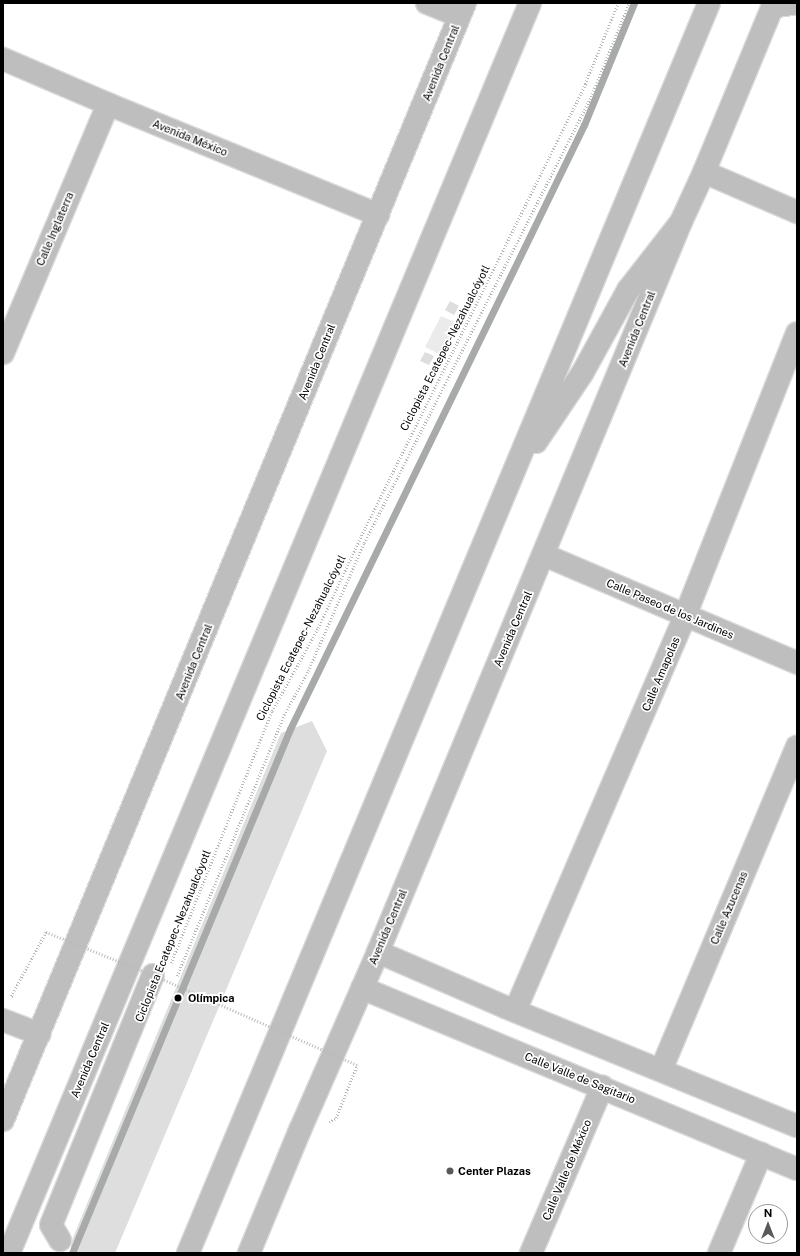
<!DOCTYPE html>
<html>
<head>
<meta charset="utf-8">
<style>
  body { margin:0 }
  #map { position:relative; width:800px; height:1256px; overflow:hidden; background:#fff; font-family:"Public Sans",sans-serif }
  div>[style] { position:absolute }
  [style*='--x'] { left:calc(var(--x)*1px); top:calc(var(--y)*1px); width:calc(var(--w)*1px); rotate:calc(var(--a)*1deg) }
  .green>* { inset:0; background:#ebebeb }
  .building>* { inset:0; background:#dedede }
  .path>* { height:2.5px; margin-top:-1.25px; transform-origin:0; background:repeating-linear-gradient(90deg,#b9b9b9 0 1px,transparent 0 3px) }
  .roads { filter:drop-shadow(1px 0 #dbdbdb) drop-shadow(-1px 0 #dbdbdb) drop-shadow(0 1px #dbdbdb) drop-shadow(0 -1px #dbdbdb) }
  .minor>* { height:22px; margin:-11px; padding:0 11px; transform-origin:11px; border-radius:11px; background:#bebebe }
  .major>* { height:22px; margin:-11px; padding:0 11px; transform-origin:11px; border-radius:11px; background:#bebebe }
  .highway>* { height:22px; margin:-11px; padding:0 11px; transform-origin:11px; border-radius:11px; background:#bebebe }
  .path-bridge>* { height:2.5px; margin-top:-1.25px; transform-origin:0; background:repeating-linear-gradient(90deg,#b9b9b9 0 1px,transparent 0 3px) }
  .metro-1>* { height:7px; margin:-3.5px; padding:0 3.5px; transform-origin:3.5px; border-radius:3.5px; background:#a8aaaa }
  .dots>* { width:11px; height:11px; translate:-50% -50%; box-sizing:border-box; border:2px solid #fff; border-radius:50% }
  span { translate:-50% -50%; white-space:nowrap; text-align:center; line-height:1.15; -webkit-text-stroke:3.5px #fff; paint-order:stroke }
  .street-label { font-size:11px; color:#000 }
  .stop-label { font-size:11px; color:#000; font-weight:700 }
  .left { translate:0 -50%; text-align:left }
  .poi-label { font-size:11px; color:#000; font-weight:700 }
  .frame { position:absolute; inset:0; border:4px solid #000; pointer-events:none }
  .north { position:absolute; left:748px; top:1204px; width:40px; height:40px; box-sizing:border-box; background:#fff; border:1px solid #999; border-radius:50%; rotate:0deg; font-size:11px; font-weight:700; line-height:16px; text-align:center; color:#000 }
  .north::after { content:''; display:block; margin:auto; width:14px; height:18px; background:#595959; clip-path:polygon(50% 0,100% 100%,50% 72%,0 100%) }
</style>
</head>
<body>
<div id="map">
  <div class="green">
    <i style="clip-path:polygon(441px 316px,457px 323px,441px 355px,425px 347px)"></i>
  </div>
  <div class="building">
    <i style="clip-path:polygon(450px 301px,459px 306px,454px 315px,445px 310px)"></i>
    <i style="clip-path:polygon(425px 352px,434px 356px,429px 365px,420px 361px)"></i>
    <i style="clip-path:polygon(312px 721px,327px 751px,115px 1253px,74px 1253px,70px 1245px,281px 733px)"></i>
  </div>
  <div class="path">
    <i style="--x:171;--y:963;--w:271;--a:-68.2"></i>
    <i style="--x:272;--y:711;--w:95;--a:-61"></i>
    <i style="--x:318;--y:628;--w:110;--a:-64.8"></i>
    <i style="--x:365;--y:528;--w:496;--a:-63.6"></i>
    <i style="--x:585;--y:84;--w:87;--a:-67.8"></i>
    <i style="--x:177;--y:976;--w:282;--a:-67.7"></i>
    <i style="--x:284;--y:715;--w:50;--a:-61.4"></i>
    <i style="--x:308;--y:671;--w:140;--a:-66.4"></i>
    <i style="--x:364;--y:543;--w:500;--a:-63.03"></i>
    <i style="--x:591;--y:97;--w:101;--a:-68"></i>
    <i style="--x:13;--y:997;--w:2;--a:-153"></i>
    <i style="--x:11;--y:996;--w:73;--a:-61.3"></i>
    <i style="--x:329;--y:1122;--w:8;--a:-30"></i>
    <i style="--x:336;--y:1118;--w:57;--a:-68.4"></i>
  </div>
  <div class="roads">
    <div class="minor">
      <i style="--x:427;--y:3;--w:35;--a:22"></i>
      <i style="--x:772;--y:7;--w:25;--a:-9"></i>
      <i style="--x:3;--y:59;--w:114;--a:23.2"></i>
      <i style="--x:108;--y:104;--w:292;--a:22.3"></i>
      <i style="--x:704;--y:172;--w:101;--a:23.3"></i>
      <i style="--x:3;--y:353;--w:270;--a:-67.1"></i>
      <i style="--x:544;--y:555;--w:275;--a:23.1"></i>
      <i style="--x:378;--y:952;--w:138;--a:23.4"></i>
      <i style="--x:505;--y:1007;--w:315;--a:22.2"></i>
      <i style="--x:362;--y:988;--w:471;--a:22.6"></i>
      <i style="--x:515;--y:1011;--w:430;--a:-66.7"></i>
      <i style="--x:685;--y:616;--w:304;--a:-68.4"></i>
      <i style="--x:3;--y:1020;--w:39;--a:21"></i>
      <i style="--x:661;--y:1070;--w:351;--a:-67.2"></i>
      <i style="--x:60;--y:1240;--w:17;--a:-121"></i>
      <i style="--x:51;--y:1225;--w:270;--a:-67.8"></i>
      <i style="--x:531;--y:1253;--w:181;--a:-66.8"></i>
      <i style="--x:719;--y:1253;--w:108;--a:-67"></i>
    </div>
    <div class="major">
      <i style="--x:3;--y:1120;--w:1209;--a:-67.53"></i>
      <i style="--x:249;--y:1253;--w:133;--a:-67.5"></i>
      <i style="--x:300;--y:1130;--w:194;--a:-66.3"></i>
      <i style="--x:378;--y:952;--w:790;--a:-67.46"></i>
      <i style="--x:681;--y:222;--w:55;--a:-65.3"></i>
      <i style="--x:704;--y:172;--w:183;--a:-67.5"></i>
    </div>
    <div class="highway">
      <i style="--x:536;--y:442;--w:84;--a:-56.1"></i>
      <i style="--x:583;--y:372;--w:94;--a:-61.2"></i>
      <i style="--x:628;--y:290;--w:86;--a:-52.1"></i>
      <i style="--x:9;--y:1253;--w:1354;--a:-67.37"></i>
      <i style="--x:188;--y:1253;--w:1354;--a:-67.37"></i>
    </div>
  </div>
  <div class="path-bridge">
    <i style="--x:46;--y:932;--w:115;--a:21.9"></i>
    <i style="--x:153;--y:975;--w:223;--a:23.8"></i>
  </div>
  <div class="metro-1">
    <i style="--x:72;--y:1253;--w:568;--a:-67.41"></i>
    <i style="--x:290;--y:729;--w:672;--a:-64.05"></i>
    <i style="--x:584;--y:125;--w:132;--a:-67.7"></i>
  </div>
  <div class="dots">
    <i style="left:178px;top:998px;background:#000"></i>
    <i style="left:450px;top:1171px;background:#595959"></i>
  </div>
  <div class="street-label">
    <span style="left:441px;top:63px;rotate:-68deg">Avenida Central</span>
    <span style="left:190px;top:138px;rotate:22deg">Avenida México</span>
    <span style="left:55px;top:229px;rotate:-67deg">Calle Inglaterra</span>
    <span style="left:637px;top:329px;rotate:-68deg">Avenida Central</span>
    <span style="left:445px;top:348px;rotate:-63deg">Ciclopista Ecatepec-Nezahualcóyotl</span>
    <span style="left:317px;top:362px;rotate:-68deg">Avenida Central</span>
    <span style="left:670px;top:609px;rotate:23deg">Calle Paseo de los Jardines</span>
    <span style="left:513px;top:629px;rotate:-67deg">Avenida Central</span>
    <span style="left:301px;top:638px;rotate:-63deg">Ciclopista Ecatepec-Nezahualcóyotl</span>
    <span style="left:194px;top:662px;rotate:-68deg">Avenida Central</span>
    <span style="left:661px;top:674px;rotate:-67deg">Calle Amapolas</span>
    <span style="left:729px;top:908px;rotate:-67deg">Calle Azucenas</span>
    <span style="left:388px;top:927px;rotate:-67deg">Avenida Central</span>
    <span style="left:173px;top:936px;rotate:-68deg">Ciclopista Ecatepec-Nezahualcóyotl</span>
    <span style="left:90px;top:1060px;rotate:-67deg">Avenida Central</span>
    <span style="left:580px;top:1078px;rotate:22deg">Calle Valle de Sagitario</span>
    <span style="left:567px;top:1170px;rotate:-67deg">Calle Valle de México</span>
  </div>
  <div class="stop-label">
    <span class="left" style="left:188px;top:998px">Olímpica</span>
  </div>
  <div class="poi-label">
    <span class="left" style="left:458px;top:1171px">Center Plazas</span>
  </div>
  <div class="frame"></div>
  <div class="north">N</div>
</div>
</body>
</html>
